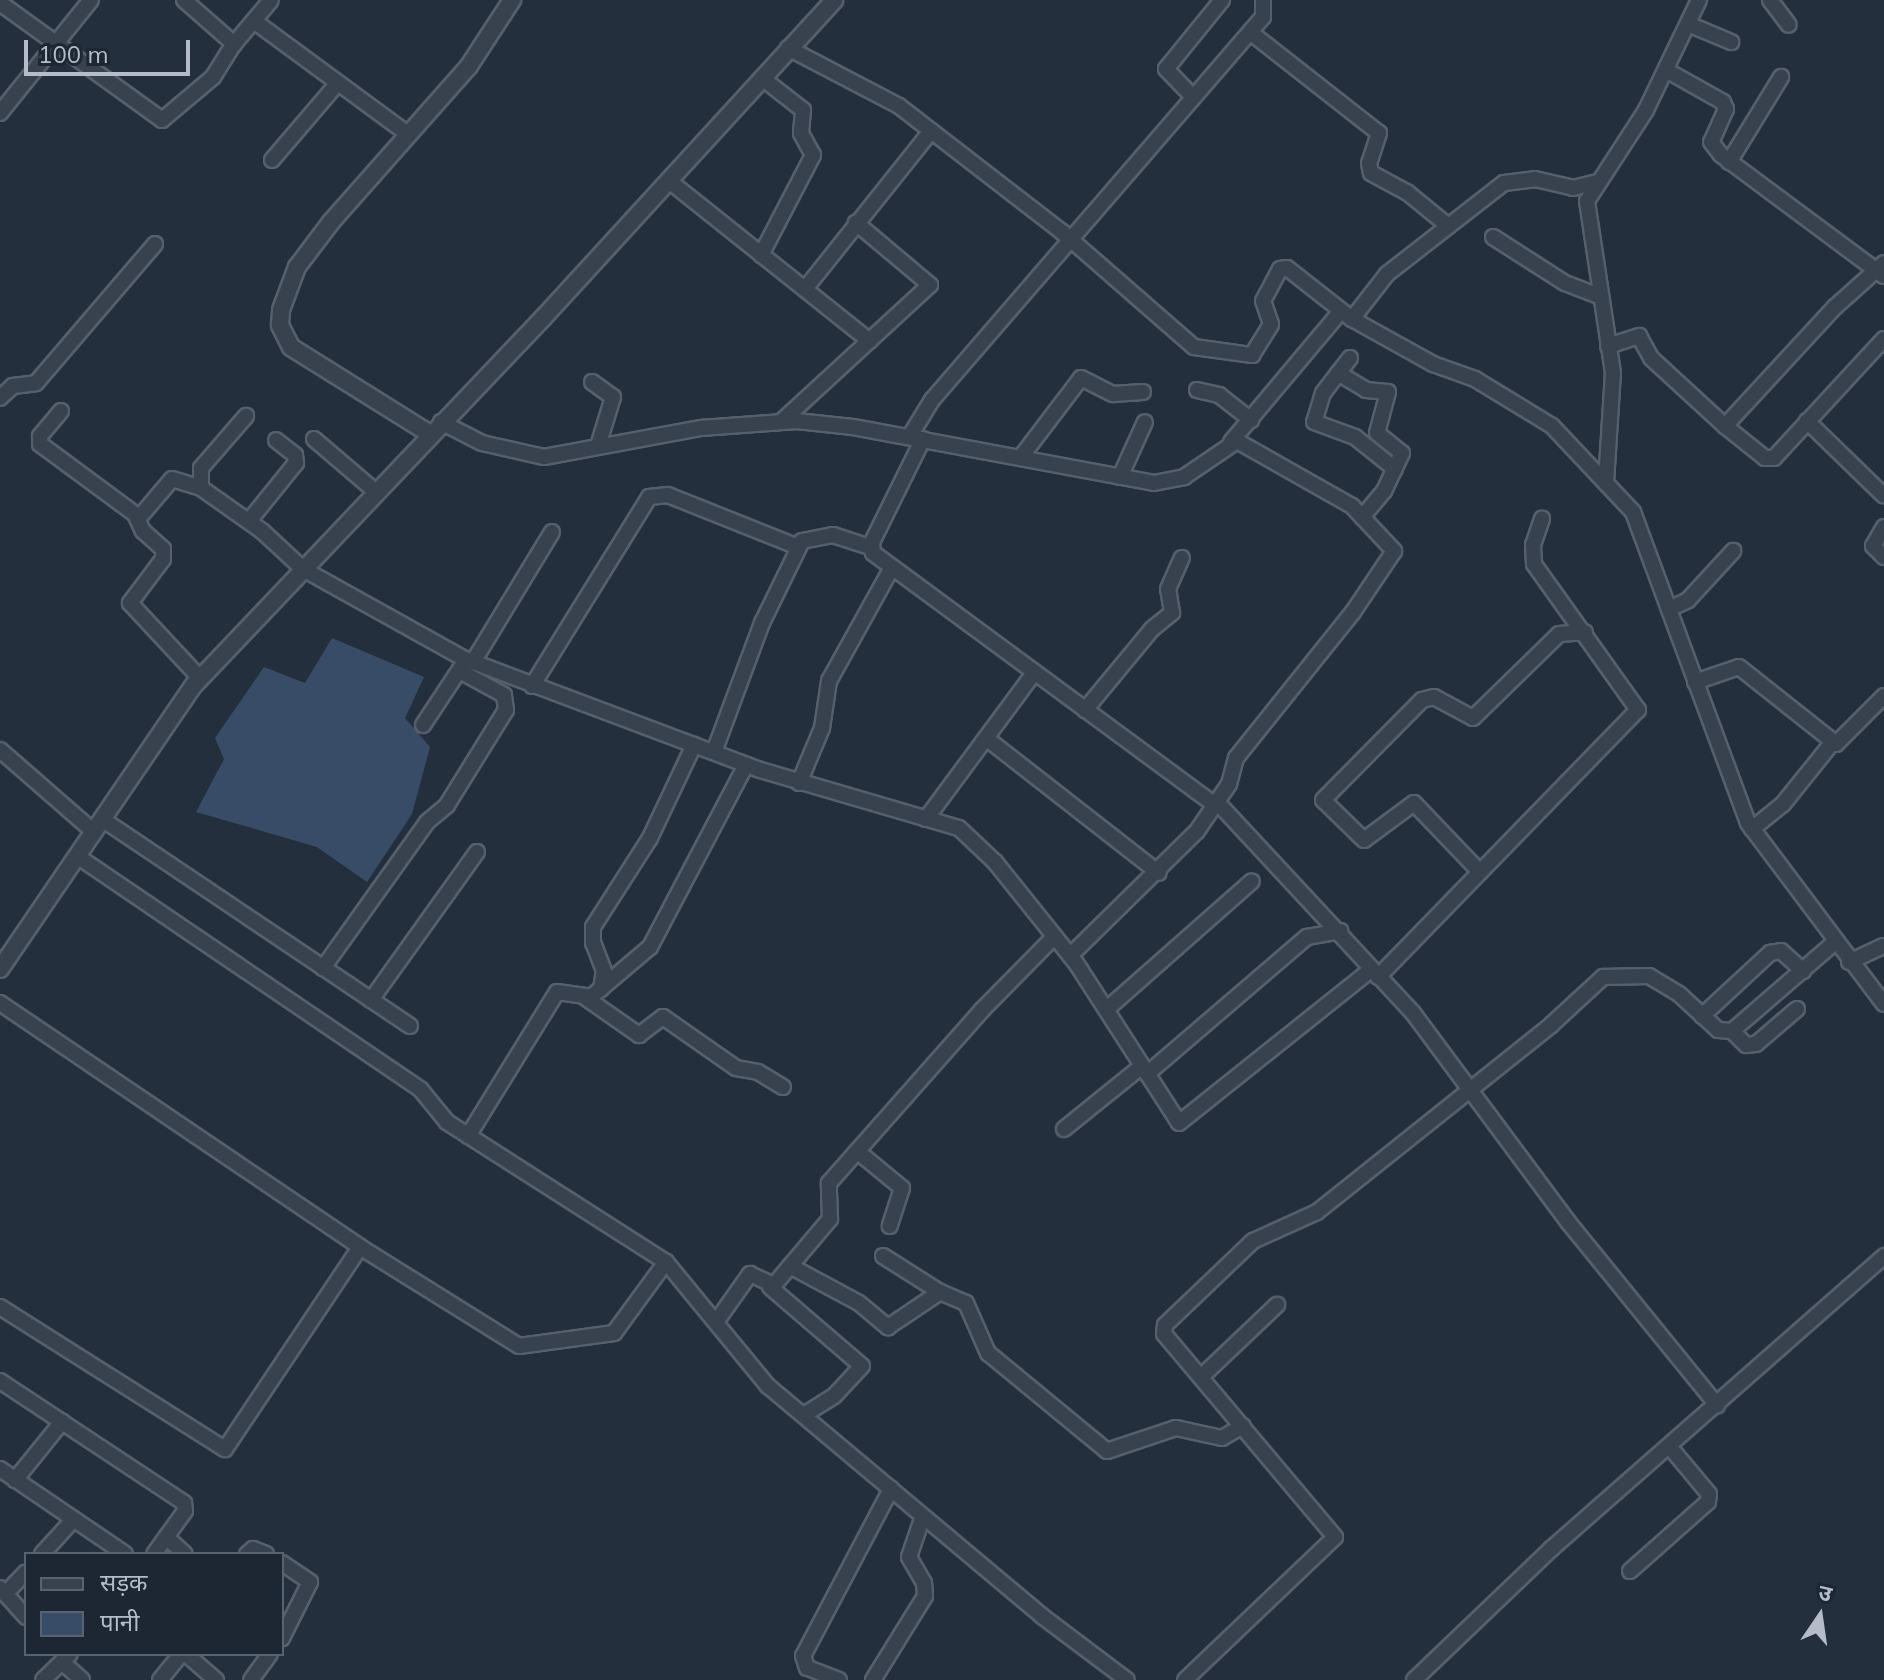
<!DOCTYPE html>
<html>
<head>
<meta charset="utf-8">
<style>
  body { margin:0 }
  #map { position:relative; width:1884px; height:1680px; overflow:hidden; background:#242f3e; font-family:Mulish,"Noto Sans Devanagari",sans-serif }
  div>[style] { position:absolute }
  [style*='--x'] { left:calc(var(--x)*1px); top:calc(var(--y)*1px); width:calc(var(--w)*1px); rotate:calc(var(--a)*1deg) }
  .water>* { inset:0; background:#394c67 }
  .roads { filter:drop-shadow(2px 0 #565f6c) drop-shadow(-2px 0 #565f6c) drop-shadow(0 2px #565f6c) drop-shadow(0 -2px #565f6c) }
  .minor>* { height:14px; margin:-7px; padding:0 7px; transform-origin:7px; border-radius:7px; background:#38414e }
  .tertiary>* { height:16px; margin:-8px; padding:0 8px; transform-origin:8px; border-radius:8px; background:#38414e }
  span { translate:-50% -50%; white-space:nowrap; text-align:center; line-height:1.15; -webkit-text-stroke:6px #1d2633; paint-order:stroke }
  .legend { position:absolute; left:24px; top:1552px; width:260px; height:104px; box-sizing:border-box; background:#1d2633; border:2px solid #59626f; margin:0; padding:10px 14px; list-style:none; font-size:24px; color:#b4bcc9 }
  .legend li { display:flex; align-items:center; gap:16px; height:40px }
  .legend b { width:40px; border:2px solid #59626f }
  .north { position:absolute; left:1780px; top:1576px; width:80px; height:80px; -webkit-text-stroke:6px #1d2633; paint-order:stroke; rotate:13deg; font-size:22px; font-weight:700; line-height:32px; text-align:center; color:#b4bcc9 }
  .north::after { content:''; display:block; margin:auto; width:28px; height:36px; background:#b4bcc9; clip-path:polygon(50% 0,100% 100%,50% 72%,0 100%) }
  .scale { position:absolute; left:24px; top:40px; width:166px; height:36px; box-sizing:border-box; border:4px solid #b4bcc9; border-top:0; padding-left:10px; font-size:24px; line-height:28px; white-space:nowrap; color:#b4bcc9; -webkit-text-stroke:6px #1d2633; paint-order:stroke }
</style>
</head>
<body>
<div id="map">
  <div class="water">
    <i style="clip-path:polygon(332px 638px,424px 677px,405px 718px,430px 747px,412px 814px,367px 882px,317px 847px,196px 812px,224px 759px,215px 738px,264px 667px,305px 683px)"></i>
  </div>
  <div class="roads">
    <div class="minor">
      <i style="--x:184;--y:0;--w:67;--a:41.3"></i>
      <i style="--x:234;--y:44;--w:57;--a:-49.9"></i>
      <i style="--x:1770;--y:0;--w:31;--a:53"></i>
      <i style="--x:0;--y:3;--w:200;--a:35.8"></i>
      <i style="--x:162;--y:120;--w:67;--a:-40.1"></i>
      <i style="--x:213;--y:77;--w:39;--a:-58"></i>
      <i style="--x:254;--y:21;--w:191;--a:36.3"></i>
      <i style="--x:1688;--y:24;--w:47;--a:22.7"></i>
      <i style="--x:1250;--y:32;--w:164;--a:38.1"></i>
      <i style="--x:1379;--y:133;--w:32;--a:108"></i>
      <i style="--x:1369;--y:163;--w:10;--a:79"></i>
      <i style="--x:1371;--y:173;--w:42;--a:28.4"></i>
      <i style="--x:1408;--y:193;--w:50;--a:39.4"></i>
      <i style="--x:788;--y:48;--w:125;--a:27.6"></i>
      <i style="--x:899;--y:106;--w:206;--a:37.7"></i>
      <i style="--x:1062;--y:232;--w:175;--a:41.1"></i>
      <i style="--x:1194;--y:347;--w:59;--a:7.9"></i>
      <i style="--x:1252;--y:355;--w:36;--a:-58"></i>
      <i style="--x:1271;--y:324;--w:24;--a:-109"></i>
      <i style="--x:1263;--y:301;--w:36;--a:-62"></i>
      <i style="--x:1280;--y:269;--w:7;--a:-8"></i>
      <i style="--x:1287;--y:268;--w:83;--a:38.1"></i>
      <i style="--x:1352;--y:319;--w:93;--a:29.1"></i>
      <i style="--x:1433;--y:364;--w:45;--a:19.7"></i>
      <i style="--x:1475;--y:379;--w:90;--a:31.4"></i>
      <i style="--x:1552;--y:426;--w:118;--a:46.7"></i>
      <i style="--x:1633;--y:512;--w:332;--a:69.7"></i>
      <i style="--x:1748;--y:823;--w:226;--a:53.1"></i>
      <i style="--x:1666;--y:70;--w:65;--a:29.3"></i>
      <i style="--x:1723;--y:102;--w:8;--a:67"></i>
      <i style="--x:1726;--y:109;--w:36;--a:114"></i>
      <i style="--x:1711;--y:142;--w:16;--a:52"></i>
      <i style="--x:1721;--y:155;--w:203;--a:36.6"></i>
      <i style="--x:1193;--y:97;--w:39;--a:-134"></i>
      <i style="--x:1166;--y:69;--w:89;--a:-50.9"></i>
      <i style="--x:0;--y:113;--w:145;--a:-51.2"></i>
      <i style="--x:272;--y:160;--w:100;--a:-49.5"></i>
      <i style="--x:1729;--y:162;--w:100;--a:-58.5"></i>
      <i style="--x:668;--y:180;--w:258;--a:38.6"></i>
      <i style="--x:1493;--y:237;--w:85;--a:32.6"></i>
      <i style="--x:1565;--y:283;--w:39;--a:21"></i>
      <i style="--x:761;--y:255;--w:113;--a:-62.5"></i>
      <i style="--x:813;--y:155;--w:25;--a:-119"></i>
      <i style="--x:801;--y:133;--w:23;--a:-85"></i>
      <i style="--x:803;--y:110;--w:52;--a:-142"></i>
      <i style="--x:805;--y:289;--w:202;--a:-51.4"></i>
      <i style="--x:1352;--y:319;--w:57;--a:-52.1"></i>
      <i style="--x:1387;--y:274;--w:148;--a:-37.9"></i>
      <i style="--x:1504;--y:183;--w:31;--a:-7"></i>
      <i style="--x:1535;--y:179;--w:39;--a:13"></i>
      <i style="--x:1573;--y:188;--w:25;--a:-14"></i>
      <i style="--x:1608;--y:346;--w:33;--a:-18"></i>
      <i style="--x:1639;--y:336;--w:25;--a:61"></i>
      <i style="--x:1651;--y:358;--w:100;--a:42.6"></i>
      <i style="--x:1725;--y:426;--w:162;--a:-47.3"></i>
      <i style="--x:1835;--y:307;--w:66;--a:-41.9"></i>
      <i style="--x:1350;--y:358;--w:44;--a:127.6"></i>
      <i style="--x:1323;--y:393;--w:30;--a:107"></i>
      <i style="--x:1314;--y:422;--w:44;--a:20.1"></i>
      <i style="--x:1355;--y:437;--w:51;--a:38.7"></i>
      <i style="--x:1338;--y:373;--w:33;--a:31"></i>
      <i style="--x:1366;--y:390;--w:22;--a:5"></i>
      <i style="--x:1388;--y:392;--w:42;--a:105"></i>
      <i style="--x:1377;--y:433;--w:32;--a:39"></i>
      <i style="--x:1402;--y:453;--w:42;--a:115.3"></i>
      <i style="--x:1384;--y:491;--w:34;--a:130"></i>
      <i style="--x:592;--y:382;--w:26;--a:36"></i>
      <i style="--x:613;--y:397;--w:51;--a:107"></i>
      <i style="--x:1197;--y:390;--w:23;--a:13"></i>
      <i style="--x:1219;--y:395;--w:41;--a:38"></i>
      <i style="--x:0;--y:398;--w:18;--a:-43"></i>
      <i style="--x:13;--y:386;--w:23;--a:-7"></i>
      <i style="--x:36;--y:383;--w:183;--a:-49.4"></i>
      <i style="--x:61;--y:411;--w:33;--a:130"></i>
      <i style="--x:40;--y:436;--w:8;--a:90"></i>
      <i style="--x:40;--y:444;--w:118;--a:36.4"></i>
      <i style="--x:135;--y:514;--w:19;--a:65"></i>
      <i style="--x:143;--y:531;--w:27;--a:42"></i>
      <i style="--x:163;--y:549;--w:10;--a:90"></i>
      <i style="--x:163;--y:559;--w:55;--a:126.9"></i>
      <i style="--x:130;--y:603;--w:103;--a:47"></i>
      <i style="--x:782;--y:421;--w:201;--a:-42.6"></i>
      <i style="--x:930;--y:285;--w:97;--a:-140"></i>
      <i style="--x:1807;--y:421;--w:107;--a:44.2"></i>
      <i style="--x:441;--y:422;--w:46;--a:27.1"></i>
      <i style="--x:482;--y:443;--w:64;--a:12.7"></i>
      <i style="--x:544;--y:457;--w:160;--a:-10.5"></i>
      <i style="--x:701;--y:428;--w:96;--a:-4.2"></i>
      <i style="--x:797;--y:421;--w:56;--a:6.1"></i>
      <i style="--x:853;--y:427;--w:306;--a:10.5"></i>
      <i style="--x:1154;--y:483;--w:31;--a:-11"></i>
      <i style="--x:1184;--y:477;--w:64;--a:-34.2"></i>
      <i style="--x:1237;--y:441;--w:132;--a:29.5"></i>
      <i style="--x:1352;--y:506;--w:62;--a:47"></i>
      <i style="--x:1394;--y:551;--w:73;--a:123.9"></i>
      <i style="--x:1353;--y:612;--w:187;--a:128.7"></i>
      <i style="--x:1236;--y:758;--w:27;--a:105"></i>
      <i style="--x:1229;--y:784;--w:57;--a:124.2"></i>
      <i style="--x:1197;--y:831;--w:178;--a:135.5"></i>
      <i style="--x:1725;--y:426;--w:51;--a:38.7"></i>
      <i style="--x:1765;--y:458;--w:9;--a:0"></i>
      <i style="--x:1774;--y:458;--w:162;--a:-47.3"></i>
      <i style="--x:910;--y:436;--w:42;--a:-58.6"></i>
      <i style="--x:932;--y:400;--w:506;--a:-49.17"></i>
      <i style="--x:1263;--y:17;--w:17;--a:-90"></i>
      <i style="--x:314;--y:439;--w:82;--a:40.5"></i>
      <i style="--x:923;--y:439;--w:115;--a:116.3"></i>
      <i style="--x:872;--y:542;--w:11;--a:85"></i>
      <i style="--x:873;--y:553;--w:425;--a:36.4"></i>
      <i style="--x:1231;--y:442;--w:171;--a:-50"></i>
      <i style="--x:1021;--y:457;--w:99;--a:-52.8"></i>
      <i style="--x:1081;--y:378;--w:36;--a:27"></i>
      <i style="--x:1113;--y:394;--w:30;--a:-4"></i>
      <i style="--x:1120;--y:477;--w:60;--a:-65.6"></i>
      <i style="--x:1606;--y:483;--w:110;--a:-86.4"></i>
      <i style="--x:1613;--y:373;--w:174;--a:-98.6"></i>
      <i style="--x:1587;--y:201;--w:108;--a:-57"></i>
      <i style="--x:1646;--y:110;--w:122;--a:-64.3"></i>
      <i style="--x:201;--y:488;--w:20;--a:-90"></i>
      <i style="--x:201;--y:468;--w:69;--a:-49.1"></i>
      <i style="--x:138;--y:519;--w:52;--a:-49.6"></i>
      <i style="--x:172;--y:479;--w:30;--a:17"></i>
      <i style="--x:201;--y:488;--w:75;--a:35.2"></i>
      <i style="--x:262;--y:531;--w:56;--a:42.8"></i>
      <i style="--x:303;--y:569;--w:185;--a:29.1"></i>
      <i style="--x:465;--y:659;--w:312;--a:20.6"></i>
      <i style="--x:757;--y:769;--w:210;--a:16.3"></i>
      <i style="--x:959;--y:828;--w:50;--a:43.4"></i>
      <i style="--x:995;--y:862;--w:129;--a:51.3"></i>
      <i style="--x:1076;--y:963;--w:190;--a:57.2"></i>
      <i style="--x:1179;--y:1123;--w:246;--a:-38.6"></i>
      <i style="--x:249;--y:521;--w:75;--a:-51"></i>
      <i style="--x:296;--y:463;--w:8;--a:-97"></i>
      <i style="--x:295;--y:455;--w:24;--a:-142"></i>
      <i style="--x:1884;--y:527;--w:22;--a:120"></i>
      <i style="--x:1873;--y:546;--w:16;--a:45"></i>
      <i style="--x:1669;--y:609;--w:21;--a:-25"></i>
      <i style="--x:1688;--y:600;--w:67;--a:-47.4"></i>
      <i style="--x:473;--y:662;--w:152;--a:-58.7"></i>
      <i style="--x:1695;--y:682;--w:46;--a:-18.8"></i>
      <i style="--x:1739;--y:667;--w:124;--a:38.4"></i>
      <i style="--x:1836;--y:744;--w:68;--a:-45"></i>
      <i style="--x:532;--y:686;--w:222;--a:-58.2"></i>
      <i style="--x:649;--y:497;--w:19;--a:-6"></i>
      <i style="--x:668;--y:495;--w:140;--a:21.8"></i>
      <i style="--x:1085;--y:710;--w:105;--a:-50.4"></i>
      <i style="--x:1152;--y:629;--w:26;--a:-39"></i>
      <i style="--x:1172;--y:613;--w:24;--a:-99"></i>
      <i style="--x:1168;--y:589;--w:34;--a:-66"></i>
      <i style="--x:423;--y:725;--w:74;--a:-56.5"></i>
      <i style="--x:986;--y:738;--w:219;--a:38"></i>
      <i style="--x:0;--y:750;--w:125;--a:41.1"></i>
      <i style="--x:714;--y:752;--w:138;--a:-69.6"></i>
      <i style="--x:762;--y:623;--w:91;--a:-64"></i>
      <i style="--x:802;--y:541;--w:32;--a:-11"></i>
      <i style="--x:833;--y:535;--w:40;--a:18"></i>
      <i style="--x:799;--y:783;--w:60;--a:-67.3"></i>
      <i style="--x:822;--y:728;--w:48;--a:-81.5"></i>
      <i style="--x:829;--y:681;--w:128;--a:-61"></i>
      <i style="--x:1217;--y:802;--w:288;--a:47.1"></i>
      <i style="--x:1413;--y:1013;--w:262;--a:53.4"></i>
      <i style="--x:1569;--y:1223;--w:235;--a:50.9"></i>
      <i style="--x:102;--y:819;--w:371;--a:33.9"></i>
      <i style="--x:926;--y:819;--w:182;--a:-53.5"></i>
      <i style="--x:1752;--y:829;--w:40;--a:-39"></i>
      <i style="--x:1783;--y:804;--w:78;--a:-51.2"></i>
      <i style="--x:77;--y:856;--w:416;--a:34.2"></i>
      <i style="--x:421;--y:1090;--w:41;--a:50.9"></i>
      <i style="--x:447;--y:1122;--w:260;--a:32.6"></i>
      <i style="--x:666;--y:1262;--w:161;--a:50.6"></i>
      <i style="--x:768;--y:1386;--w:358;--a:40"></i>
      <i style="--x:1042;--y:1616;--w:106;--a:37"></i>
      <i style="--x:1479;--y:871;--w:94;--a:-133.7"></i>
      <i style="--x:1414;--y:803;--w:62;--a:143.5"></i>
      <i style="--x:1364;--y:840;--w:57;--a:-135.7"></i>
      <i style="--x:1323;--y:800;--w:141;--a:-45.3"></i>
      <i style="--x:1422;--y:700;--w:12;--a:-14"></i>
      <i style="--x:1434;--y:697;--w:44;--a:28.3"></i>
      <i style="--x:1473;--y:718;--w:120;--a:-44.3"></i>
      <i style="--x:1559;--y:634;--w:26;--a:-4"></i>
      <i style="--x:1849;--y:962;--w:38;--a:-25"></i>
      <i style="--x:323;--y:968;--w:179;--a:-54.5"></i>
      <i style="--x:427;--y:822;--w:26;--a:-40"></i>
      <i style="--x:447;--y:805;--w:112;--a:-58.2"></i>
      <i style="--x:506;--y:710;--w:15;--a:-98"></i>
      <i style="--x:504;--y:695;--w:50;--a:-151.4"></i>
      <i style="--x:1378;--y:977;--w:373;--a:-45.8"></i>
      <i style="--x:1638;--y:710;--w:179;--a:-125.5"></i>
      <i style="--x:1534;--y:564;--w:19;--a:-93"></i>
      <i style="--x:1533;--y:545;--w:28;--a:-71"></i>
      <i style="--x:601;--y:989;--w:18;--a:-81"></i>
      <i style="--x:604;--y:971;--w:30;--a:-111"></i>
      <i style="--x:593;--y:943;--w:16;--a:-90"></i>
      <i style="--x:593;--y:927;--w:106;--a:-57.4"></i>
      <i style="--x:650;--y:838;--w:103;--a:-64.7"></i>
      <i style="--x:586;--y:998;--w:65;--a:34.9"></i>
      <i style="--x:639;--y:1035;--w:30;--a:-37"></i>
      <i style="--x:663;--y:1017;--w:89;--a:34.9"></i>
      <i style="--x:736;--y:1068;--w:22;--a:10"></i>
      <i style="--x:758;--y:1072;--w:29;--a:31"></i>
      <i style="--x:371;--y:1000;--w:182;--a:-54.4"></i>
      <i style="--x:0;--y:1003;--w:435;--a:34.1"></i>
      <i style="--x:360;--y:1247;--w:187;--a:31.9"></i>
      <i style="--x:519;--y:1346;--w:96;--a:-7.8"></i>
      <i style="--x:614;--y:1333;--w:88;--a:-53.8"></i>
      <i style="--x:1107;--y:1009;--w:193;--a:-41.4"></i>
      <i style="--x:1702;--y:1016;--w:93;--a:-42.8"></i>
      <i style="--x:1770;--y:953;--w:11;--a:-10"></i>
      <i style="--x:1781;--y:951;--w:30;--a:42"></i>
      <i style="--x:1732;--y:1031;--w:20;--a:45"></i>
      <i style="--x:1746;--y:1045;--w:10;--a:-6"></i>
      <i style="--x:1756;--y:1044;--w:54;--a:-40.5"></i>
      <i style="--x:1147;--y:1074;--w:211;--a:-40.6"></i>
      <i style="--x:1307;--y:937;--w:34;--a:-10"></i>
      <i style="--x:1064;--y:1129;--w:100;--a:-38.9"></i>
      <i style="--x:468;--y:1136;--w:169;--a:-58.3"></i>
      <i style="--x:557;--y:992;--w:34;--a:8"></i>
      <i style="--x:591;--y:997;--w:77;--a:-40.3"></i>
      <i style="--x:650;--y:947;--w:206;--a:-62.2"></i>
      <i style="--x:857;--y:1151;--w:58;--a:39.4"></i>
      <i style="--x:902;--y:1188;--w:40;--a:108"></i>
      <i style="--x:883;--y:1256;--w:67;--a:32.3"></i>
      <i style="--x:790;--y:1266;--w:78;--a:28.2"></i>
      <i style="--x:859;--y:1303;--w:38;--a:40"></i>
      <i style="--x:888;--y:1327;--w:63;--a:-33.9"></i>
      <i style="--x:940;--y:1292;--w:28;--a:23"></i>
      <i style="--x:966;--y:1303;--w:55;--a:66.3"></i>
      <i style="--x:988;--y:1353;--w:154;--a:39.5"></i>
      <i style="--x:1107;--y:1451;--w:73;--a:-18.4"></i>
      <i style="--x:1176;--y:1428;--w:47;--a:12.3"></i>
      <i style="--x:1222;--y:1438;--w:24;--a:-30"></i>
      <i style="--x:770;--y:1287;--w:121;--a:40.7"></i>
      <i style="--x:862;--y:1366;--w:41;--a:133"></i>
      <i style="--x:834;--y:1396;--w:36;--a:148"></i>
      <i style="--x:0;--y:1307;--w:266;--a:32.3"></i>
      <i style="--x:225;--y:1449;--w:243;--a:-56.2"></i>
      <i style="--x:716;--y:1322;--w:59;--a:-54.7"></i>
      <i style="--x:750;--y:1274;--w:26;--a:25"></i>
      <i style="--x:774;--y:1285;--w:87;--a:-49.7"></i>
      <i style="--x:830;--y:1219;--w:36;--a:-92"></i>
      <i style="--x:829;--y:1183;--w:231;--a:-48.5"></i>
      <i style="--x:982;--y:1010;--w:103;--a:-45.4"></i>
      <i style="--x:1201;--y:1377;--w:105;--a:-43.5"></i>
      <i style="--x:0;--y:1381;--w:221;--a:33.5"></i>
      <i style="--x:184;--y:1503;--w:8;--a:83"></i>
      <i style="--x:185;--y:1511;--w:53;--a:125.8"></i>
      <i style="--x:0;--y:1469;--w:151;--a:34.2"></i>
      <i style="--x:15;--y:1480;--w:75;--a:-51"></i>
      <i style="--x:166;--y:1537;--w:25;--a:42"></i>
      <i style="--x:42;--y:1554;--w:46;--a:-47.6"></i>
      <i style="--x:247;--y:1554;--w:8;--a:-40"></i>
      <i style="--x:253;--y:1549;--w:14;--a:21"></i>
      <i style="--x:282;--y:1563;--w:34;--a:34"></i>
      <i style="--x:310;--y:1582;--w:63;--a:116.6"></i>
      <i style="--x:1630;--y:1571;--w:104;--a:-41.5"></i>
      <i style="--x:1708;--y:1502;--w:8;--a:-83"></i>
      <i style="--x:1709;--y:1494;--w:62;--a:-129.8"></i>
      <i style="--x:0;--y:1588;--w:39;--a:48"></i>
      <i style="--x:5;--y:1594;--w:30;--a:-46"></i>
      <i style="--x:186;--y:1654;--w:40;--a:41"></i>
      <i style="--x:62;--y:1662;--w:27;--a:42"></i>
      <i style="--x:43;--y:1680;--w:37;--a:-44"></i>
      <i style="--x:160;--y:1680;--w:33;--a:-51"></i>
      <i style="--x:251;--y:1680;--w:32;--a:-54"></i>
      <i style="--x:839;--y:1680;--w:34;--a:-159"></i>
      <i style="--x:807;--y:1668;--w:13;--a:-108"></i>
      <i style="--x:803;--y:1656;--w:189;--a:-62.2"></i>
      <i style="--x:873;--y:1680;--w:99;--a:-58.2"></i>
      <i style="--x:925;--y:1596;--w:13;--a:-94"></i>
      <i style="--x:924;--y:1583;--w:30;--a:-120"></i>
      <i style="--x:909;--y:1557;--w:43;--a:-71.1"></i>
      <i style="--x:1185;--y:1680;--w:207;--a:-43.6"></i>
      <i style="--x:1335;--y:1537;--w:265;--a:-130.1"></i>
      <i style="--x:1164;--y:1334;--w:9;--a:-84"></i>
      <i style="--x:1165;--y:1325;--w:122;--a:-43.7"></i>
      <i style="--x:1253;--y:1241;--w:70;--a:-24.4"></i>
      <i style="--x:1317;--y:1212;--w:300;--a:-38.6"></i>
      <i style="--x:1551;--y:1025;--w:71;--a:-42.7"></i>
      <i style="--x:1603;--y:977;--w:46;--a:-1.2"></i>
      <i style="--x:1649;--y:976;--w:35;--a:31"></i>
      <i style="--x:1679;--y:994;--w:53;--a:42.7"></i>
      <i style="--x:1718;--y:1030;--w:14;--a:4"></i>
      <i style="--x:1732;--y:1031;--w:136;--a:-40.8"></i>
      <i style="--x:1414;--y:1680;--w:190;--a:-43.7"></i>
      <i style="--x:1551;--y:1549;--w:444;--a:-41.3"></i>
    </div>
    <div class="tertiary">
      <i style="--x:430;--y:434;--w:164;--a:-148"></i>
      <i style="--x:291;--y:347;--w:25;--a:-117"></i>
      <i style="--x:280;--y:325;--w:15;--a:-86"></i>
      <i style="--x:281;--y:310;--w:46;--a:-69.6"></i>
      <i style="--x:297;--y:267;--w:56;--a:-52.9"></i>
      <i style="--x:331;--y:222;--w:208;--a:-48.5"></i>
      <i style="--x:469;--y:66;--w:79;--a:-56.9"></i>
      <i style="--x:0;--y:969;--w:344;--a:-55.7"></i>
      <i style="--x:194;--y:685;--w:506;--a:-46.44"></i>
      <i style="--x:543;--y:318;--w:431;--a:-47.5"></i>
    </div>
  </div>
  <ul class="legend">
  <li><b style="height:10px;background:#38414e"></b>सड़क</li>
  <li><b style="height:22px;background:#394c67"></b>पानी</li>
  </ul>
  <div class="north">उ</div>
  <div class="scale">100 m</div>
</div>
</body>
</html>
